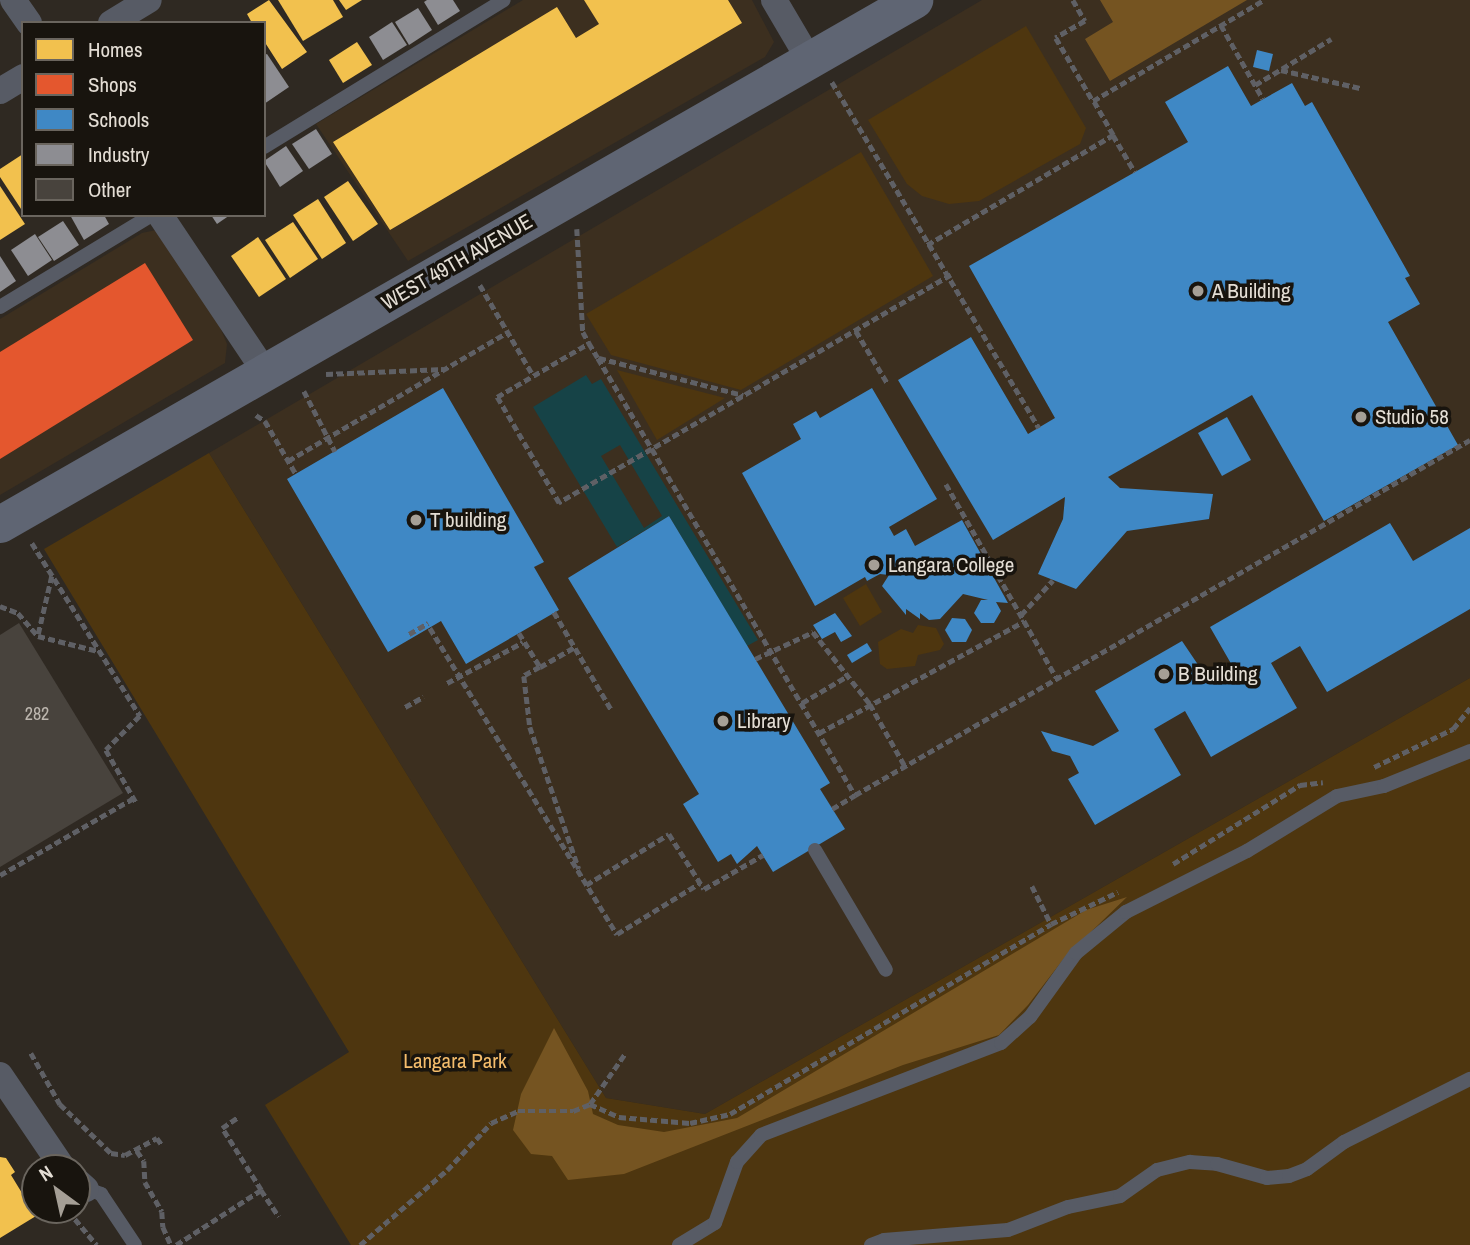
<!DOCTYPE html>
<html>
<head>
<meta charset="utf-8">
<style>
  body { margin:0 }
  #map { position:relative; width:1470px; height:1245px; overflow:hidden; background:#2f2922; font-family:"Archivo Narrow",sans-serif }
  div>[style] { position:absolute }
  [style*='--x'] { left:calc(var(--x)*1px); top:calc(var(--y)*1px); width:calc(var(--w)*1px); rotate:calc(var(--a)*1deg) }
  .built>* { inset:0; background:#3c2f1f }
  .green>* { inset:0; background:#4e360f }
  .forest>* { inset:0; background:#755421 }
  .water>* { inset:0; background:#164347 }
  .homes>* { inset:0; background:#f2c14e }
  .shops>* { inset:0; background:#e4572e }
  .schools>* { inset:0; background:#3f88c5 }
  .industry>* { inset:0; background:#8d8d92 }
  .building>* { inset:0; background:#48433d }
  .path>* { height:4.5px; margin-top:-2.25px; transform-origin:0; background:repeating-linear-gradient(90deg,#5f6065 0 7px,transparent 0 10.5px) }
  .lane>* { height:14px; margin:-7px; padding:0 7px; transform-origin:7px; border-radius:7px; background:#575b65 }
  .street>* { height:26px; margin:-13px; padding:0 13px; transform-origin:13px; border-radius:13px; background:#575b65 }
  .secondary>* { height:37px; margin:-18.5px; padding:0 18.5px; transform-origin:18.5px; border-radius:18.5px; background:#5f6573 }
  .dots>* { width:19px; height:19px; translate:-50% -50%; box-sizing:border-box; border:4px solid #18140e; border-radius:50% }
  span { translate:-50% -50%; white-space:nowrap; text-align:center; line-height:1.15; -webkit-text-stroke:7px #18140e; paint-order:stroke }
  .number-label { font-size:18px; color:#bdb7af }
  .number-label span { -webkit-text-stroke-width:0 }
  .street-label { font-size:21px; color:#e4ded5 }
  .poi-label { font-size:21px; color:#e4ded5 }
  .left { translate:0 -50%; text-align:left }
  .park-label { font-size:21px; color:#f5bd6c }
  .legend { position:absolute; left:21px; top:21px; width:245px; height:196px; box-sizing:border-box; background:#18140e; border:2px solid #6a655e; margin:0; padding:9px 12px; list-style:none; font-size:21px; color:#e4ded5 }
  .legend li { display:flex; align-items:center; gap:14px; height:35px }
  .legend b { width:35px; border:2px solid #6a655e }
  .north { position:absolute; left:21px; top:1154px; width:70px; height:70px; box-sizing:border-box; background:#18140e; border:2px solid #6a655e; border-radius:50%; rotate:327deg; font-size:19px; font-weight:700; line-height:28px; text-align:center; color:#e4ded5 }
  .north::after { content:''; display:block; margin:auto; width:24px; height:32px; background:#a59f96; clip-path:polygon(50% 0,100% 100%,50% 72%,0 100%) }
</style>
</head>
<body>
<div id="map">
  <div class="built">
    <i style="clip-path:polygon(523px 0,752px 0,774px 42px,765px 57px,408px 261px,316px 124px)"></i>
    <i style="clip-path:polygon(982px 0,1470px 0,1470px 678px,705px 1114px,606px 1098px,209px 453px)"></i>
    <i style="clip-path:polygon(156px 230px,217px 320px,227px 344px,225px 363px,0 495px,0 319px,142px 233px)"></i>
  </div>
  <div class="green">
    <i style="clip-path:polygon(1026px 26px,1086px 128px,1080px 144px,979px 201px,949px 204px,922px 196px,907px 184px,868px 120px)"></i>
    <i style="clip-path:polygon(861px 152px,933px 276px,741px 390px,611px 355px,586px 314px)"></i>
    <i style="clip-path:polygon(617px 370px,725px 398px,657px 440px)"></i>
    <i style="clip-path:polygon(209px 453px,606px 1098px,705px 1114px,1470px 678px,1470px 1245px,351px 1245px,265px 1105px,349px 1052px,44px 549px)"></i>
    <i style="clip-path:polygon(866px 584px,882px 612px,860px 626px,843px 598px)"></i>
    <i style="clip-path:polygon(918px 625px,936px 628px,944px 644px,940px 650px,918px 655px,915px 666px,887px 669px,880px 664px,878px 642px,901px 629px,913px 633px)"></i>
  </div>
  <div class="forest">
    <i style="clip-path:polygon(1100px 0,1247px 0,1110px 81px,1085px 39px,1113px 22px)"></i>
    <i style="clip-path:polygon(1127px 897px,1065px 957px,1028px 1005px,999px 1035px,903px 1065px,624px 1174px,568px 1180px,552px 1156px,531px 1154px,513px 1130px,521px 1094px,554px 1028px,588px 1091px,593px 1114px,618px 1125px,664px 1132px,737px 1118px,1086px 910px)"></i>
  </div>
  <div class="water">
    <i style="clip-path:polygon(evenodd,586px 375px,592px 384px,601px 379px,758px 640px,747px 646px,669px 516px,617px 547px,533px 407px,586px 375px,620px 445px,662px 516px,644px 528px,601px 456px,620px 445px)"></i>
  </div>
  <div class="homes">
    <i style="clip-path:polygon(269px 0,307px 52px,282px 69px,264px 41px,264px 23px,252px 23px,247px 14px)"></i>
    <i style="clip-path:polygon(278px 0,333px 0,343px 17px,303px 41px)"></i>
    <i style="clip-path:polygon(339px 0,362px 0,346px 10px)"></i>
    <i style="clip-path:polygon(584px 0,728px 0,742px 23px,390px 230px,333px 142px,557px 7px,576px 38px,599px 24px)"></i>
    <i style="clip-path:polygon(357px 42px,372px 65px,343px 83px,329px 60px)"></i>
    <i style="clip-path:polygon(23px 154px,23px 208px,21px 209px,0 177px,0 169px)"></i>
    <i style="clip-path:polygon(348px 181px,378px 224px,353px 241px,324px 197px)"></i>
    <i style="clip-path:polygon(0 186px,25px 224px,0 240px)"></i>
    <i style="clip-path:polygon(318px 199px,346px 243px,322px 259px,293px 215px)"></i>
    <i style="clip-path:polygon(293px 222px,318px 259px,290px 278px,265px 240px)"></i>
    <i style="clip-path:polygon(258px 237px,286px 279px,259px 297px,231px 256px)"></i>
    <i style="clip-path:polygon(0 1157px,6px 1158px,15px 1172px,11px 1175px,36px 1216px,0 1238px)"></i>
  </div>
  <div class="shops">
    <i style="clip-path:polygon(145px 263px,193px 340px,0 459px,0 352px)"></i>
  </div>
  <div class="schools">
    <i style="clip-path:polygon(1257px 50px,1273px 54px,1269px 71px,1253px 67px)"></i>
    <i style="clip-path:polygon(1228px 66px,1251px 106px,1292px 83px,1305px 106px,1312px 102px,1410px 276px,1405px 278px,1420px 304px,1388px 322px,1458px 445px,1324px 521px,1252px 395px,1108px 477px,1120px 488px,1213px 494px,1209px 519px,1127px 531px,1076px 589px,1038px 574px,1063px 519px,1065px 497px,993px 540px,898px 380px,971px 337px,1028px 434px,1055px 418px,969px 266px,1188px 142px,1165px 102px)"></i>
    <i style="clip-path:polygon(443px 388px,544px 562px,534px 567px,559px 610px,466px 664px,441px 621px,388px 652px,287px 479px)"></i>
    <i style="clip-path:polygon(872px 388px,937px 499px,889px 527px,894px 536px,906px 529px,915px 546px,962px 520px,992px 574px,988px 576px,993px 576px,1008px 603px,996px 602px,1001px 611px,994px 623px,981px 623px,974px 613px,981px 600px,988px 600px,963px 594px,940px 619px,929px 620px,920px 613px,920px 619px,906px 609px,906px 615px,882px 586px,889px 575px,880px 574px,867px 581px,865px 577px,815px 606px,742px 473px,801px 439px,793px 424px,816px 411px,820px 418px)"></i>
    <i style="clip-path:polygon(1227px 417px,1251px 460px,1222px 476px,1198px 433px)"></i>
    <i style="clip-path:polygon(669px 516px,830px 783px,820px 789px,845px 829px,773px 872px,757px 846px,737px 864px,731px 854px,718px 862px,683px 804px,699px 794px,568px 578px)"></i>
    <i style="clip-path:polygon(1390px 523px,1413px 561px,1470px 528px,1470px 609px,1327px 692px,1300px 646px,1271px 663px,1297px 708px,1211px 757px,1185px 711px,1154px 729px,1181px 775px,1095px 825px,1068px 779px,1079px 773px,1070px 756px,1052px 751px,1041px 731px,1093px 746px,1119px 731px,1095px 691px,1182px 641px,1209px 681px,1233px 667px,1210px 627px)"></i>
    <i style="clip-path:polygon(835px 613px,852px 636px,841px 642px,835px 632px,822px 639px,813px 625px)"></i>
    <i style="clip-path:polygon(952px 618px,965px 619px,972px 630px,966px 642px,952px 642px,945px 630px)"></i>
    <i style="clip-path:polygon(867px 643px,872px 651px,852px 663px,847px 655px)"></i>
  </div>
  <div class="industry">
    <i style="clip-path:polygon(427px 0,453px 0,460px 11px,438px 25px,424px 2px)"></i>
    <i style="clip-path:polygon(418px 8px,432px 30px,409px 45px,395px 22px)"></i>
    <i style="clip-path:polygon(392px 22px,407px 45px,383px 60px,369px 37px)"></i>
    <i style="clip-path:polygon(267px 54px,289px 87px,264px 104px,264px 55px)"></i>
    <i style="clip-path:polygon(316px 129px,332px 154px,309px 169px,292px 144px)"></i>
    <i style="clip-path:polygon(286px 146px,303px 171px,280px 187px,264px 161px)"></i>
    <i style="clip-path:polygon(70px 215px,104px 215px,109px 224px,84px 240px)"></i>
    <i style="clip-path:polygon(211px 215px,230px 215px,217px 224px)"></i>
    <i style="clip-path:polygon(63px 221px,79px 245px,54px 261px,38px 237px)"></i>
    <i style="clip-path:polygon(35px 234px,52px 260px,28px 276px,11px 250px)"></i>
    <i style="clip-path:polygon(0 256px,16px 281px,0 292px)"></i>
  </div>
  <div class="building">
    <i style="clip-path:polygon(19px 623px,123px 793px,0 867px,0 635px)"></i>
  </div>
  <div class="path">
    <i style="--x:1073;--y:0;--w:24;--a:60"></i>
    <i style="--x:1085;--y:21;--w:34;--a:150"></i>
    <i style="--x:1056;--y:38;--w:73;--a:59.6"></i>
    <i style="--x:1221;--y:25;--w:85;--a:60.4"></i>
    <i style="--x:1281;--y:70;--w:81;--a:12.8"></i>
    <i style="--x:832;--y:82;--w:403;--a:59.1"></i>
    <i style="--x:1255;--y:85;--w:89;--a:-31.2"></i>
    <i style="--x:1113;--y:135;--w:43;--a:59.3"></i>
    <i style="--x:577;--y:229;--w:103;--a:86.7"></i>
    <i style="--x:583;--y:332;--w:13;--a:61"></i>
    <i style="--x:927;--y:245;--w:216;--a:-30.6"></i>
    <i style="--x:1113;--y:135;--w:39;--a:-120"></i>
    <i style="--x:1093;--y:101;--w:199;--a:-30.6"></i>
    <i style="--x:951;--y:275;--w:346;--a:149.8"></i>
    <i style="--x:652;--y:449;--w:108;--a:149.9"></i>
    <i style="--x:559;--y:503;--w:123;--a:-120.3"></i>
    <i style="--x:497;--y:397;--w:107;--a:-30.4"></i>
    <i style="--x:589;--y:343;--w:17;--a:59"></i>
    <i style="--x:598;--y:358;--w:106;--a:59.3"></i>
    <i style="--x:652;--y:449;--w:401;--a:59.6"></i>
    <i style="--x:855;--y:795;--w:710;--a:-30"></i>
    <i style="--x:480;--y:285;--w:104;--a:59.5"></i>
    <i style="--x:856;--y:331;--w:62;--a:58.9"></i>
    <i style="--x:599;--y:358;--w:149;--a:14.4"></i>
    <i style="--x:326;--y:374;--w:118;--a:-2.4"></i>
    <i style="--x:304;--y:391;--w:68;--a:62.7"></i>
    <i style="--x:256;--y:415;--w:11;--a:34"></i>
    <i style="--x:265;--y:421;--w:61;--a:59.7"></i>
    <i style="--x:288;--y:461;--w:255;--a:-30.4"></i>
    <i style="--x:946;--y:484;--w:222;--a:60.3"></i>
    <i style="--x:32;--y:543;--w:204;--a:58"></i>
    <i style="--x:140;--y:716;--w:48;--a:135"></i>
    <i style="--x:106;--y:750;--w:62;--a:60.1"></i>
    <i style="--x:52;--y:576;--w:62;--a:103.1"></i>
    <i style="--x:38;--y:636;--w:62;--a:14"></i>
    <i style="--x:0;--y:606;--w:19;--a:21"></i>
    <i style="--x:18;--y:613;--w:30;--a:49"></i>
    <i style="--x:554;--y:612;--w:113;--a:59.6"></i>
    <i style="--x:1021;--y:615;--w:47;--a:-47.6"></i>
    <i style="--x:430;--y:628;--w:359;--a:58.6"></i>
    <i style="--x:617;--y:934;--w:97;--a:-31.6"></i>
    <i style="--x:519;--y:633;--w:40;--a:58"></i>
    <i style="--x:540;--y:667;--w:39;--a:-30"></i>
    <i style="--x:409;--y:634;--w:22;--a:-30"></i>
    <i style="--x:755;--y:659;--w:64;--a:-25"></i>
    <i style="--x:813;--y:632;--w:92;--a:51.6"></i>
    <i style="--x:870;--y:704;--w:71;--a:60.6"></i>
    <i style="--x:540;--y:667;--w:18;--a:151"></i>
    <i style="--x:524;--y:676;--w:51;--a:83.3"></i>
    <i style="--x:530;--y:727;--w:150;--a:71"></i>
    <i style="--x:447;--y:683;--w:86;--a:-28.3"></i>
    <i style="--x:802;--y:703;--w:55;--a:-30.8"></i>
    <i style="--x:405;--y:707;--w:21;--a:-29"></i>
    <i style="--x:819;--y:733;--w:234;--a:-28.6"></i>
    <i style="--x:1374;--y:767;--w:88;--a:-25.7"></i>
    <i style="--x:1453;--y:729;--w:27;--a:-51"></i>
    <i style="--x:832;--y:809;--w:27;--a:-31"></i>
    <i style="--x:1173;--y:864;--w:150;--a:-31.9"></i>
    <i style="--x:1300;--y:785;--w:23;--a:-7"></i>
    <i style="--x:0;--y:875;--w:155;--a:-29.9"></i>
    <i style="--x:586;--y:885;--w:97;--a:-31.6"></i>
    <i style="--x:669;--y:834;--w:65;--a:57.5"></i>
    <i style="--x:704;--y:889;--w:68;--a:-30"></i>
    <i style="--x:1032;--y:886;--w:42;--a:63.4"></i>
    <i style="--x:1051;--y:924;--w:74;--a:-25.5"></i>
    <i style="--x:31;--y:1053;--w:59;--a:60.4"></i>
    <i style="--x:60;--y:1104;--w:71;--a:43.9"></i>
    <i style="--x:111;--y:1153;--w:14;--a:8"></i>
    <i style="--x:125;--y:1155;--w:36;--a:-28"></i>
    <i style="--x:157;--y:1138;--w:9;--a:54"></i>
    <i style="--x:590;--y:1104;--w:32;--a:24"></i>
    <i style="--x:619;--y:1117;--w:71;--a:4.8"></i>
    <i style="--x:690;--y:1123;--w:41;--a:-12.7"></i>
    <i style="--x:730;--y:1114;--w:373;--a:-30.6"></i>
    <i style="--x:137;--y:1151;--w:12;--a:55"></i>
    <i style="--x:144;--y:1161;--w:21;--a:87"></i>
    <i style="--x:145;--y:1182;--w:34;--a:60"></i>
    <i style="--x:162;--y:1212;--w:15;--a:86"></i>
    <i style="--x:163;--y:1227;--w:20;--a:66"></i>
    <i style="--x:261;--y:1190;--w:32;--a:56"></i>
    <i style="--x:75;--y:1219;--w:34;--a:50"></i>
    <i style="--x:176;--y:1245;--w:101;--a:-32.9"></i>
    <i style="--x:261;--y:1190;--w:73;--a:-122.2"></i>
    <i style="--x:222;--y:1128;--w:18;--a:-34"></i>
    <i style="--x:360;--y:1245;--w:115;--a:-40.8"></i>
    <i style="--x:447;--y:1170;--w:64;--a:-46.9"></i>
    <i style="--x:491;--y:1123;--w:30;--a:-24"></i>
    <i style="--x:518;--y:1111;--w:55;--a:0"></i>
    <i style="--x:573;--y:1111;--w:18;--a:-22"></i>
    <i style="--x:590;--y:1104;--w:60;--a:-55.2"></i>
  </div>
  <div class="lane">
    <i style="--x:264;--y:147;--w:281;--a:-31.5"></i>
    <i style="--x:0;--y:307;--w:178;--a:-31.2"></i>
    <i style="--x:815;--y:850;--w:139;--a:59.4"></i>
    <i style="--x:86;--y:1189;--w:16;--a:18"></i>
    <i style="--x:101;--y:1194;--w:61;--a:56.3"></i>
    <i style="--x:679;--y:1245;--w:42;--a:-31.4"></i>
    <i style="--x:715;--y:1223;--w:65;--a:-70.2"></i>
    <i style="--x:737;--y:1162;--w:36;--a:-48"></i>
    <i style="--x:761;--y:1135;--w:257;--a:-21"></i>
    <i style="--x:1001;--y:1043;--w:39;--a:-42"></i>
    <i style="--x:1030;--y:1017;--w:79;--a:-54.3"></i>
    <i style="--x:1076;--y:953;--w:65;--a:-39.4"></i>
    <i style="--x:1126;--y:912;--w:136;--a:-26.8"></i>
    <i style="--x:1247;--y:851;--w:105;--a:-31.4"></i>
    <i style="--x:1337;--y:796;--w:48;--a:-12"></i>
    <i style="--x:1384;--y:786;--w:93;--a:-22.1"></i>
    <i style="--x:871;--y:1245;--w:14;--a:-21"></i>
    <i style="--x:884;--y:1240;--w:124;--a:-4.6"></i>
    <i style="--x:1008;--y:1230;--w:64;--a:-21"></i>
    <i style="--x:1068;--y:1207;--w:53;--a:-11.9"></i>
    <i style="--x:1120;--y:1196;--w:45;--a:-35.1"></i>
    <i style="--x:1157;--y:1170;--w:34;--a:-14"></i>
    <i style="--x:1190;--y:1162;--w:27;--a:4"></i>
    <i style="--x:1217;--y:1164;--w:52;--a:15.6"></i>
    <i style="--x:1267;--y:1178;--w:22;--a:-5"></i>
    <i style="--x:1289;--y:1176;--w:19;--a:-21"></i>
    <i style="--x:1307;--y:1169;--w:46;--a:-36.1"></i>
    <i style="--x:1344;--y:1142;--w:141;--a:-26.6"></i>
  </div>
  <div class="street">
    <i style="--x:13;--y:0;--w:28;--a:55"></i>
    <i style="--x:774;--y:0;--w:71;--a:59.5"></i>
    <i style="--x:111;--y:23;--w:44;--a:-31.2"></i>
    <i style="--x:0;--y:91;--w:27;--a:-31"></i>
    <i style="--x:160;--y:215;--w:189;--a:56.2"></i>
    <i style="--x:0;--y:1075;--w:112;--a:55.9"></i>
    <i style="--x:77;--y:1181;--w:12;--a:42"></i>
  </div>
  <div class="secondary">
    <i style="--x:0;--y:524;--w:1054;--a:-29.83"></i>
  </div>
  <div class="dots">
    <i style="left:1198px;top:291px;background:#a59f96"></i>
    <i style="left:1361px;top:417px;background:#a59f96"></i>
    <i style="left:416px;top:520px;background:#a59f96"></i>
    <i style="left:874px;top:565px;background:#a59f96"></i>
    <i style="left:1164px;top:674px;background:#a59f96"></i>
    <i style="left:723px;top:721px;background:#a59f96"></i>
  </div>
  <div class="number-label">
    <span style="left:37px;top:714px">282</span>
  </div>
  <div class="street-label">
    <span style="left:457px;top:262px;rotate:-30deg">WEST 49TH AVENUE</span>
  </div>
  <div class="poi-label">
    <span class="left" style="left:1212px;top:291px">A Building</span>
    <span class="left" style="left:1375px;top:417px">Studio 58</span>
    <span class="left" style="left:430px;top:520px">T building</span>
    <span class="left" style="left:888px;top:565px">Langara College</span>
    <span class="left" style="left:1178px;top:674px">B Building</span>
    <span class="left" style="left:737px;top:721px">Library</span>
  </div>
  <div class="park-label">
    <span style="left:455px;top:1061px">Langara Park</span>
  </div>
  <ul class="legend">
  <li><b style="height:19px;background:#f2c14e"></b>Homes</li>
  <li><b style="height:19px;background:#e4572e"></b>Shops</li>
  <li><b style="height:19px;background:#3f88c5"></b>Schools</li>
  <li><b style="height:19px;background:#8d8d92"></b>Industry</li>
  <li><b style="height:19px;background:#48433d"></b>Other</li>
  </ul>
  <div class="north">N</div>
</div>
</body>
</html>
